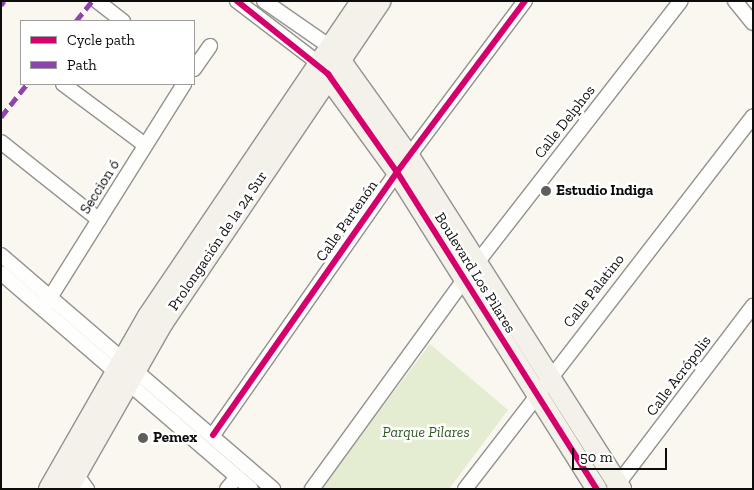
<!DOCTYPE html>
<html>
<head>
<meta charset="utf-8">
<style>
  body { margin:0 }
  #map { position:relative; width:754px; height:490px; overflow:hidden; background:#f9f7f0; font-family:"Zilla Slab",serif }
  div>[style] { position:absolute }
  [style*='--x'] { left:calc(var(--x)*1px); top:calc(var(--y)*1px); width:calc(var(--w)*1px); rotate:calc(var(--a)*1deg) }
  .green>* { inset:0; background:#e4edd2 }
  .roads { filter:drop-shadow(1px 0 #93928f) drop-shadow(-1px 0 #93928f) drop-shadow(0 1px #93928f) drop-shadow(0 -1px #93928f) }
  .street>* { height:14px; margin:-7px; padding:0 7px; transform-origin:7px; border-radius:7px; background:#fefefd }
  .secondary>* { height:20px; margin:-10px; padding:0 10px; transform-origin:10px; border-radius:10px; background:#f3f1e9 }
  .quiet>* { height:5px; margin-top:-2.5px; transform-origin:0; background:repeating-linear-gradient(90deg,#8e44ad 0 10px,transparent 0 15px) }
  .cycleway>* { height:6px; margin:-3px; padding:0 3px; transform-origin:3px; border-radius:3px; background:#d6006c }
  .dots>* { width:14px; height:14px; translate:-50% -50%; box-sizing:border-box; border:2px solid #fff; border-radius:50% }
  span { translate:-50% -50%; white-space:nowrap; text-align:center; line-height:1.15; -webkit-text-stroke:5px #fff; paint-order:stroke }
  .street-label { font-size:15px; color:#0c0c0c }
  .poi-label { font-size:15px; color:#0c0c0c; font-weight:700 }
  .left { translate:0 -50%; text-align:left }
  .park-label { font-size:15px; color:#325c23; font-style:italic }
  .frame { position:absolute; inset:0; border:2px solid #0c0c0c; pointer-events:none }
  .legend { position:absolute; left:20px; top:20px; width:175px; height:65px; box-sizing:border-box; background:#fff; border:1px solid #9e9e9e; margin:0; padding:6px 9px; list-style:none; font-size:15px; color:#0c0c0c }
  .legend li { display:flex; align-items:center; gap:10px; height:25px }
  .legend b { width:25px; border:1px solid #9e9e9e }
  .scale { position:absolute; left:572px; top:448px; width:95px; height:22px; box-sizing:border-box; border:2px solid #0c0c0c; border-top:0; padding-left:6px; font-size:15px; line-height:18px; white-space:nowrap; color:#0c0c0c; -webkit-text-stroke:4px #fff; paint-order:stroke }
</style>
</head>
<body>
<div id="map">
  <div class="green">
    <i style="clip-path:polygon(430px 344px,508px 410px,449px 489px,320px 489px)"></i>
  </div>
  <div class="roads">
    <div class="street">
      <i style="--x:97;--y:1;--w:33;--a:38"></i>
      <i style="--x:237;--y:1;--w:101;--a:37.3"></i>
      <i style="--x:264;--y:1;--w:79;--a:34.7"></i>
      <i style="--x:735;--y:1;--w:28;--a:51"></i>
      <i style="--x:194;--y:69;--w:28;--a:-55"></i>
      <i style="--x:63;--y:84;--w:102;--a:36.6"></i>
      <i style="--x:1;--y:142;--w:125;--a:38.5"></i>
      <i style="--x:1;--y:255;--w:359;--a:40.7"></i>
      <i style="--x:476;--y:264;--w:333;--a:-52.1"></i>
      <i style="--x:1;--y:273;--w:330;--a:40.8"></i>
      <i style="--x:46;--y:304;--w:260;--a:-57.9"></i>
      <i style="--x:213;--y:435;--w:321;--a:-55"></i>
      <i style="--x:397;--y:172;--w:214;--a:-53.2"></i>
      <i style="--x:76;--y:474;--w:19;--a:54"></i>
      <i style="--x:227;--y:489;--w:16;--a:-50"></i>
      <i style="--x:312;--y:489;--w:258;--a:-54"></i>
      <i style="--x:465;--y:489;--w:471;--a:-52.3"></i>
      <i style="--x:614;--y:489;--w:230;--a:-52.8"></i>
    </div>
    <div class="secondary">
      <i style="--x:333;--y:50;--w:130;--a:54.4"></i>
      <i style="--x:409;--y:156;--w:395;--a:57.5"></i>
      <i style="--x:320;--y:66;--w:131;--a:54"></i>
      <i style="--x:397;--y:172;--w:375;--a:57.8"></i>
      <i style="--x:49;--y:489;--w:199;--a:-60.2"></i>
      <i style="--x:148;--y:316;--w:380;--a:-55.9"></i>
      <i style="--x:68;--y:489;--w:190;--a:-60.3"></i>
      <i style="--x:162;--y:324;--w:390;--a:-55.9"></i>
    </div>
  </div>
  <div class="quiet">
    <i style="--x:1;--y:5;--w:5;--a:-53"></i>
    <i style="--x:76;--y:21;--w:26;--a:-51"></i>
    <i style="--x:1;--y:117;--w:42;--a:-51.8"></i>
  </div>
  <div class="cycleway">
    <i style="--x:237;--y:1;--w:117;--a:38.7"></i>
    <i style="--x:328;--y:74;--w:120;--a:54.9"></i>
    <i style="--x:397;--y:172;--w:375;--a:57.8"></i>
    <i style="--x:213;--y:435;--w:321;--a:-55"></i>
    <i style="--x:397;--y:172;--w:214;--a:-53.2"></i>
  </div>
  <div class="dots">
    <i style="left:546px;top:191px;background:#5f5e5c"></i>
    <i style="left:143px;top:438px;background:#5f5e5c"></i>
  </div>
  <div class="street-label">
    <span style="left:565px;top:122px;rotate:-52deg">Calle Delphos</span>
    <span style="left:100px;top:187px;rotate:-58deg">Seccion ó</span>
    <span style="left:347px;top:221px;rotate:-55deg">Calle Partenón</span>
    <span style="left:218px;top:241px;rotate:-56deg">Prolongación de la 24 Sur</span>
    <span style="left:475px;top:273px;rotate:58deg">Boulevard Los Pilares</span>
    <span style="left:594px;top:291px;rotate:-52deg">Calle Palatino</span>
    <span style="left:679px;top:376px;rotate:-53deg">Calle Acrópolis</span>
  </div>
  <div class="poi-label">
    <span class="left" style="left:556px;top:191px">Estudio Indiga</span>
    <span class="left" style="left:153px;top:438px">Pemex</span>
  </div>
  <div class="park-label">
    <span style="left:426px;top:433px">Parque Pilares</span>
  </div>
  <div class="frame"></div>
  <ul class="legend">
  <li><b style="height:6px;background:#d6006c"></b>Cycle path</li>
  <li><b style="height:6px;background:#8e44ad"></b>Path</li>
  </ul>
  <div class="scale">50 m</div>
</div>
</body>
</html>
